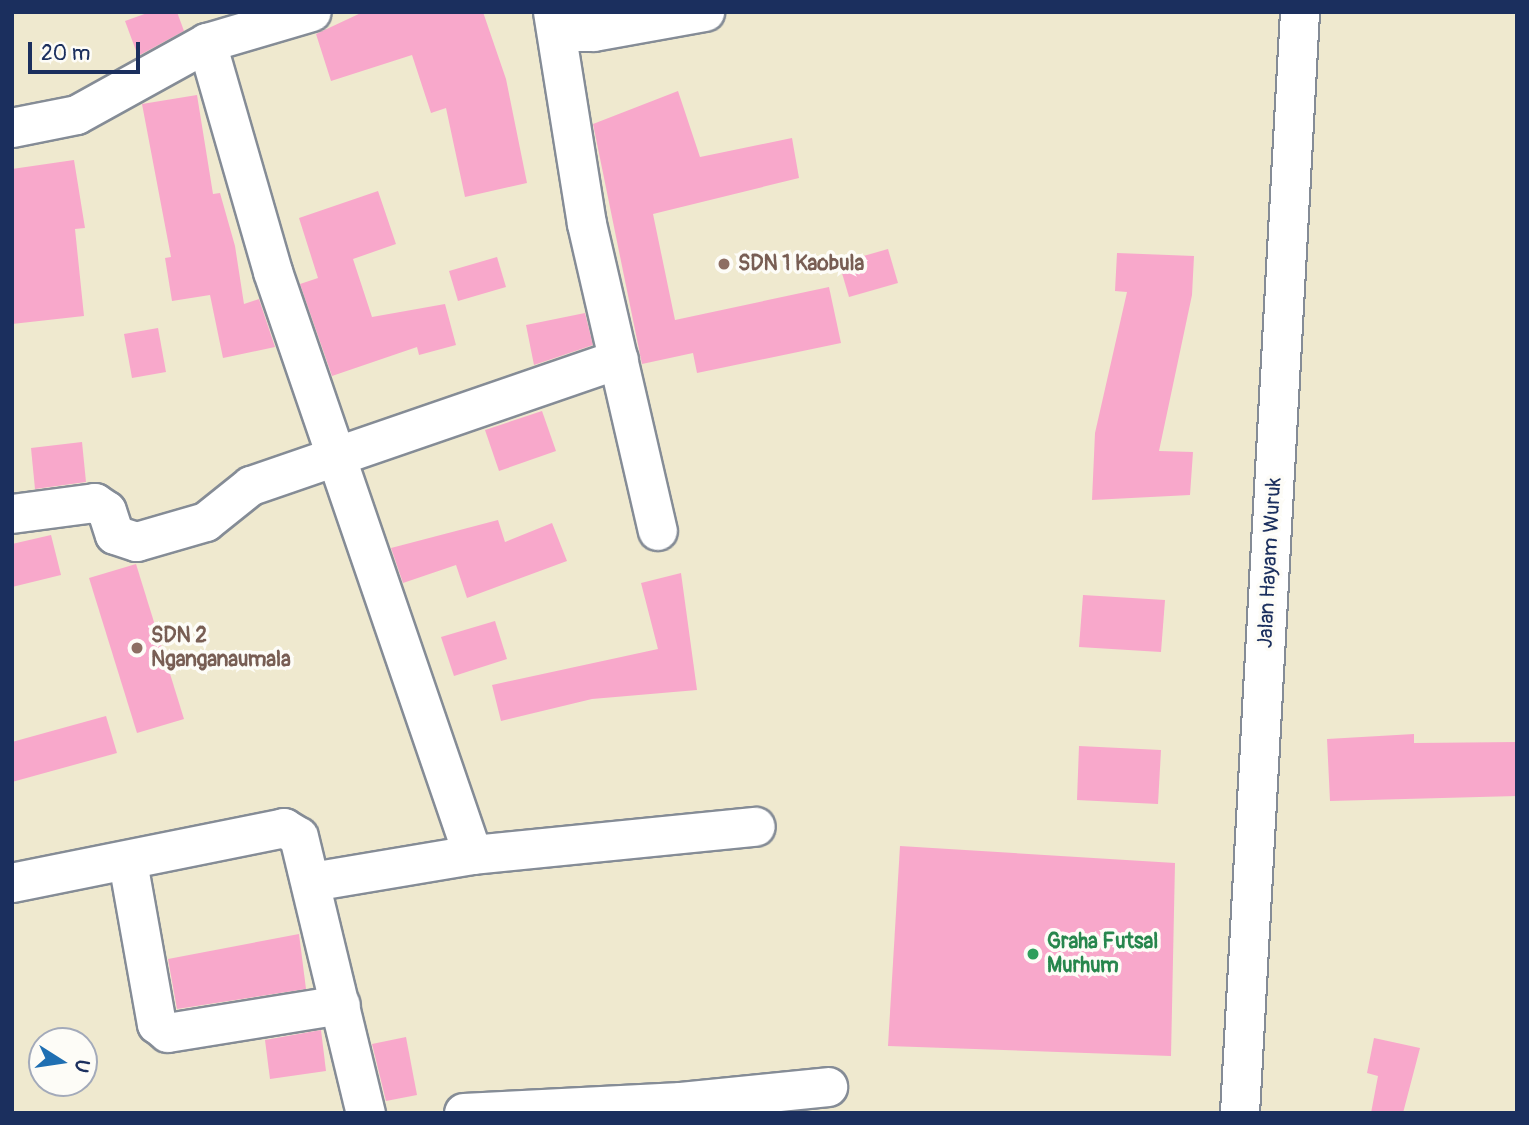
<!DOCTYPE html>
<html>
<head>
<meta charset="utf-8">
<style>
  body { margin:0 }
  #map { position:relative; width:1529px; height:1125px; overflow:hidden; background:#efe9cf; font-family:Pangolin,sans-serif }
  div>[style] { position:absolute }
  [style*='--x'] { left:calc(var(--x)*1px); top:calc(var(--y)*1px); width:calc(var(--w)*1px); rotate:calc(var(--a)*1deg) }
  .building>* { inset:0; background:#f8a8cb }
  .roads { filter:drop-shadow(2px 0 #858c96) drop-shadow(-2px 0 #858c96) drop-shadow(0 2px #858c96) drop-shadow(0 -2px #858c96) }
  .minor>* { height:38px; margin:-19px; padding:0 19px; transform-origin:19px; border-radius:19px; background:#fff }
  .dots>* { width:19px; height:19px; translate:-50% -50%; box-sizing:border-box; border:4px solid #fdfcf7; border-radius:50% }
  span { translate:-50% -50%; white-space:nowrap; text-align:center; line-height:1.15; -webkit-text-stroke:7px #fdfcf7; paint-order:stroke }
  .education-label { font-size:21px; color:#785e54; font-weight:700 }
  .left { translate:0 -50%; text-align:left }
  .street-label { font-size:21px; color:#1b2f5e }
  .leisure-label { font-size:21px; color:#27864d; font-weight:700 }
  .frame { position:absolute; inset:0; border:14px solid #1b2f5e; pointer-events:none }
  .north { position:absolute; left:28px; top:1027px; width:70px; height:70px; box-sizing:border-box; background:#fdfcf7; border:2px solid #a3aaba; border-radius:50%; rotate:102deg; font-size:19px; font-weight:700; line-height:28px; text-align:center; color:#1b2f5e }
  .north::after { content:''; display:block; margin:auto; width:24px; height:32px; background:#1f6fb2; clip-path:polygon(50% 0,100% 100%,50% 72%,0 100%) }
  .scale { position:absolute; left:28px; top:42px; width:112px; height:32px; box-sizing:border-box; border:4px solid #1b2f5e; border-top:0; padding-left:9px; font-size:21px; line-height:24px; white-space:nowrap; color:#1b2f5e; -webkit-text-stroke:5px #fdfcf7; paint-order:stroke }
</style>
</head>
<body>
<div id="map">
  <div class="building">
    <i style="clip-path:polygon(150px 12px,177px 12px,184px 31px,138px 56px,125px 21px)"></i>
    <i style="clip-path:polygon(363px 12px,483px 12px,506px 79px,527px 183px,465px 197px,446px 108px,431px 113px,412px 55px,331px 81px,316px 34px)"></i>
    <i style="clip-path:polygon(678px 91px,700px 157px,792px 138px,799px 178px,653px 214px,675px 320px,829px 287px,841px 343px,697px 373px,693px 353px,642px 364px,593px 124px)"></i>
    <i style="clip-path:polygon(197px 95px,213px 194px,220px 193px,235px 246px,244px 304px,259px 299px,275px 347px,223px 358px,210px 295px,172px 301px,165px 258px,171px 257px,142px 104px)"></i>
    <i style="clip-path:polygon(74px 160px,85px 228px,75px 229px,84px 316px,12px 324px,12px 169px)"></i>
    <i style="clip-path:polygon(378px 191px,396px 244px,353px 259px,372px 317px,445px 304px,456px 345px,419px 355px,417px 347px,332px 376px,300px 284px,318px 278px,299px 218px)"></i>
    <i style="clip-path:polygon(888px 249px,898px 283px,849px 297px,839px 263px)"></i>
    <i style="clip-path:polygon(1117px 253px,1194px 256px,1192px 295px,1159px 451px,1193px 452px,1190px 495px,1092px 500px,1095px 433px,1127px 292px,1115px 291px)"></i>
    <i style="clip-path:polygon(497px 257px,506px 287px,458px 301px,449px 271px)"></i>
    <i style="clip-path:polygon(585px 313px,593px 345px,534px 365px,526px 325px)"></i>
    <i style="clip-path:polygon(158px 328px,166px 372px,132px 378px,124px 334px)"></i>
    <i style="clip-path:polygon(542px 411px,556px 451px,499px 471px,485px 430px)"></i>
    <i style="clip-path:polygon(82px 442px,86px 482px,35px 489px,31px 448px)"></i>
    <i style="clip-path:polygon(498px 520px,505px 542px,552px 523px,567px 561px,467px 598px,456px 565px,403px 583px,391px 548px)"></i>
    <i style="clip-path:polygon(51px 535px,61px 575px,12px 587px,12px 544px)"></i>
    <i style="clip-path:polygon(136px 564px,184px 719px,137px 733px,89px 578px)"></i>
    <i style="clip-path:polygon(681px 573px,697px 690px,592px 699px,501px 721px,492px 685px,658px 649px,641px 583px)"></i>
    <i style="clip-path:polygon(1083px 595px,1165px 600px,1161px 652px,1079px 647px)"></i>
    <i style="clip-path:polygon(495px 621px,507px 659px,454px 676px,441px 637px)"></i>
    <i style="clip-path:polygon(106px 716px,117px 753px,12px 782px,12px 742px)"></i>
    <i style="clip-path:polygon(1414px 734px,1414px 743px,1517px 742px,1517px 796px,1330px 801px,1327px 739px)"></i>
    <i style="clip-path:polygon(1079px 746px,1161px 750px,1158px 804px,1077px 800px)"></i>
    <i style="clip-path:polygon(900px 846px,1175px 863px,1171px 1056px,888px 1046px)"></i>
    <i style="clip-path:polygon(299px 934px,306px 989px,177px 1009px,168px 959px)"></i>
    <i style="clip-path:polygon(321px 1030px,326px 1071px,270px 1079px,265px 1040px)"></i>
    <i style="clip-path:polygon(406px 1037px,417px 1095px,386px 1101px,372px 1044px)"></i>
    <i style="clip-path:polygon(1374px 1038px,1420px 1048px,1403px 1113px,1371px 1113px,1378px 1076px,1367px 1073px)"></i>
  </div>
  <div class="roads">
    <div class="minor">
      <i style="--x:553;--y:12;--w:215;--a:80.9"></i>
      <i style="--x:587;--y:224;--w:315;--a:77"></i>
      <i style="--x:557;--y:32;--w:37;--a:0"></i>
      <i style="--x:594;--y:32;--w:113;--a:-10.2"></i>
      <i style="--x:207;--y:43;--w:238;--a:73.9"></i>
      <i style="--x:273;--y:272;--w:616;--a:71.07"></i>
      <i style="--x:12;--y:128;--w:66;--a:-11.3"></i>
      <i style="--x:77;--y:115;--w:149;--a:-29"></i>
      <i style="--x:207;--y:43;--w:109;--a:-16.4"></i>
      <i style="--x:12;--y:514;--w:84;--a:-7.5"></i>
      <i style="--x:95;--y:503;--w:14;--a:34"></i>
      <i style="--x:107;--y:511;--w:25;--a:72"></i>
      <i style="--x:115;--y:535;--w:23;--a:18"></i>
      <i style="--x:137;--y:542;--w:72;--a:-16.2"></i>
      <i style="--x:206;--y:522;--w:58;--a:-38.7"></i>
      <i style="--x:251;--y:486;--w:389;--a:-19"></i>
      <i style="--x:128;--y:862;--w:165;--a:79.9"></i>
      <i style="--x:157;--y:1024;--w:14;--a:39"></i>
      <i style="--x:168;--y:1033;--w:175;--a:-9.2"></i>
      <i style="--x:312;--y:882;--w:163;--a:-9.5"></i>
      <i style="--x:473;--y:855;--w:284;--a:-5.7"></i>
      <i style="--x:12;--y:883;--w:278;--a:-11.4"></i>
      <i style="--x:284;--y:828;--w:17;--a:31"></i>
      <i style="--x:299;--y:837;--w:284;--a:76.4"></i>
      <i style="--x:464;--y:1113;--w:217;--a:-2.9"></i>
      <i style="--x:681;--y:1102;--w:148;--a:-5.8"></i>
      <i style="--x:1240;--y:1113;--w:1103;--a:-86.88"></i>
    </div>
  </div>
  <div class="dots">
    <i style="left:724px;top:264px;background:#8d6e63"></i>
    <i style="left:137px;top:648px;background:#8d6e63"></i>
    <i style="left:1033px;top:954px;background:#2e9e5b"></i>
  </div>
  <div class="education-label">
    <span class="left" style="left:738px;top:264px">SDN 1 Kaobula</span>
    <span class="left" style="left:151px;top:648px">SDN 2<br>Nganganaumala</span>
  </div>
  <div class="street-label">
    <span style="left:1270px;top:563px;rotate:-87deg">Jalan Hayam Wuruk</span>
  </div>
  <div class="leisure-label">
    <span class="left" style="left:1047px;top:954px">Graha Futsal<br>Murhum</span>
  </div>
  <div class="frame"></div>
  <div class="north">U</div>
  <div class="scale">20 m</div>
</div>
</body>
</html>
